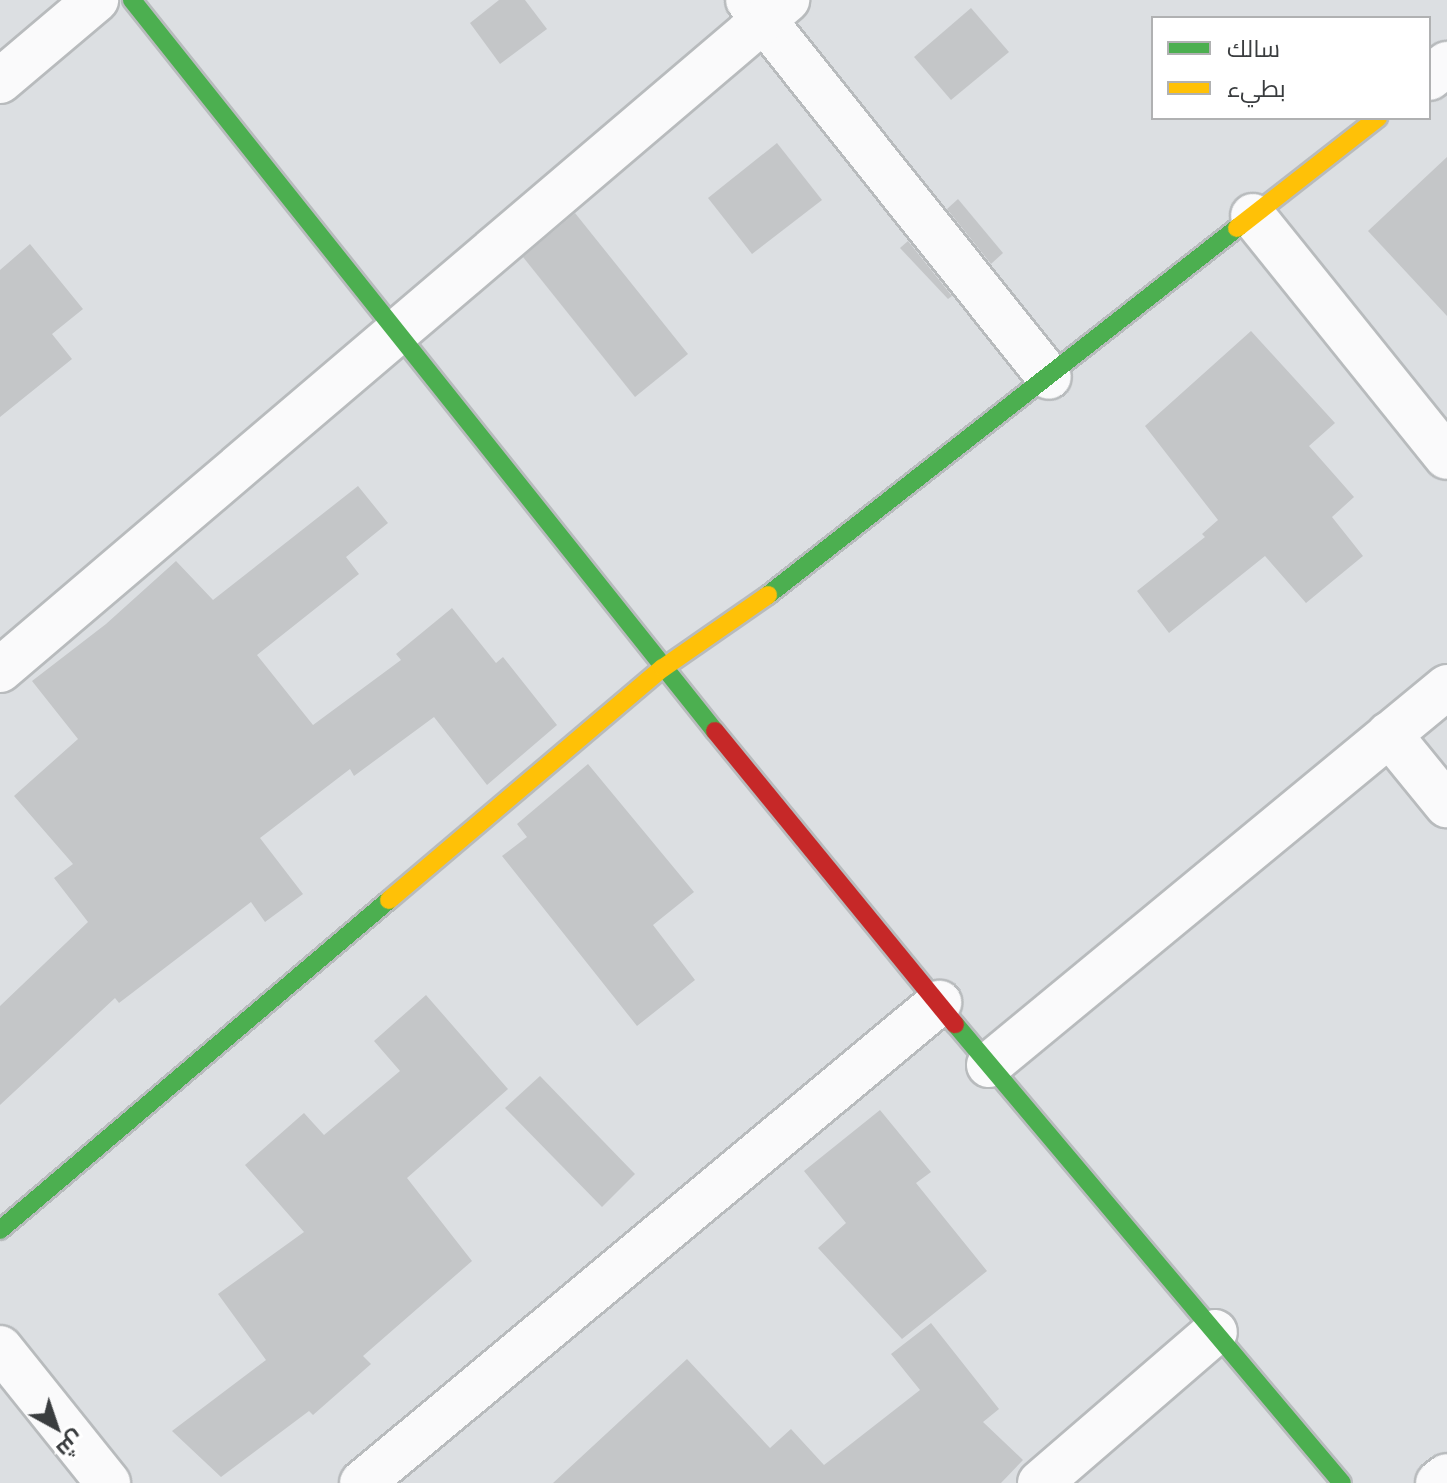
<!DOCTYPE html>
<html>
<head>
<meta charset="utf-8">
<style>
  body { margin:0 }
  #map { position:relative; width:1447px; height:1483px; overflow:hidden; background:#dcdfe2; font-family:"Open Sans",Cairo,sans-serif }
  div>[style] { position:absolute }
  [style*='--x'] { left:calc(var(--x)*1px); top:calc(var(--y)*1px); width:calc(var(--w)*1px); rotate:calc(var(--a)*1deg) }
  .building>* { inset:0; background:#c4c6c8 }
  .roads { filter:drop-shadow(2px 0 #b8bbbd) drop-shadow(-2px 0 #b8bbbd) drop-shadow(0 2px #b8bbbd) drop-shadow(0 -2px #b8bbbd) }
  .street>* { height:44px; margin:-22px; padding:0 22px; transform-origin:22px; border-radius:22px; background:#fafafb }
  .fast>* { height:18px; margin:-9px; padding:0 9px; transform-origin:9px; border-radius:9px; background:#4caf50 }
  .slow>* { height:18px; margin:-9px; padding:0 9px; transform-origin:9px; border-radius:9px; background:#ffc107 }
  .jam>* { height:18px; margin:-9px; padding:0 9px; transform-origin:9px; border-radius:9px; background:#c62828 }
  span { translate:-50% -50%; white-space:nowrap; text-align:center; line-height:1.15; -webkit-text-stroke:8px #fff; paint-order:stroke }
  .legend { position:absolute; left:1151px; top:16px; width:280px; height:104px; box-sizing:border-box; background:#fff; border:2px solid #b0b1b2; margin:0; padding:10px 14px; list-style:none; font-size:24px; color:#3a3d3f }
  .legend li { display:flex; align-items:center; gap:16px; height:40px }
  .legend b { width:40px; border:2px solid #b0b1b2 }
  .north { position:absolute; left:16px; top:1387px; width:80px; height:80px; -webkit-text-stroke:6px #fff; paint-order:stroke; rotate:140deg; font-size:22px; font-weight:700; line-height:32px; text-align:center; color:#3a3d3f }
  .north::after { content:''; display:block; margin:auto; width:28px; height:36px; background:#3a3d3f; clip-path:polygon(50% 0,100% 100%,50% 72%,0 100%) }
</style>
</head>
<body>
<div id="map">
  <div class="building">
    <i style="clip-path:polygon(499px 0,525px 0,547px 29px,500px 64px,470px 23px)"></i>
    <i style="clip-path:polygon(971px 8px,1009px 52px,951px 100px,914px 57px)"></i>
    <i style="clip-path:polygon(777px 143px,822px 200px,752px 254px,708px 198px)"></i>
    <i style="clip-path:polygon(1447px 157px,1447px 316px,1368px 231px)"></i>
    <i style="clip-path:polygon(958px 199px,1003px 253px,991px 264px,947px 209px)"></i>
    <i style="clip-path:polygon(575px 213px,688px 354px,635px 397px,523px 257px)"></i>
    <i style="clip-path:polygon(908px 241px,952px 296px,948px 299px,900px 248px)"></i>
    <i style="clip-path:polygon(30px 244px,83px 309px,52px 334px,72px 359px,0 417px,0 270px)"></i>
    <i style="clip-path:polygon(1251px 331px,1335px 423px,1309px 446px,1354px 497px,1332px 517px,1363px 556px,1306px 603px,1265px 556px,1169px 633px,1137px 591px,1205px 537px,1202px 534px,1218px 520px,1145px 426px)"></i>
    <i style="clip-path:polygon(358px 486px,388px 523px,346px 557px,359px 574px,257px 655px,313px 725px,401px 660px,396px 654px,452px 608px,496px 663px,503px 657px,557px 725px,487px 785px,434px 717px,354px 776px,350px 769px,260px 838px,303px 894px,265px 922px,251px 902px,119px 1003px,115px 998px,0 1105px,0 1006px,88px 922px,54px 878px,73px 864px,14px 796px,78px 739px,32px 681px,106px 624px,176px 561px,213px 600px)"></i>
    <i style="clip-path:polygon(588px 764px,694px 892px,653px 925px,695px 980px,637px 1026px,502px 856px,527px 837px,517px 824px)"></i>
    <i style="clip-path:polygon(426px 995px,508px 1089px,407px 1178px,472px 1261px,363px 1356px,371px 1364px,313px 1415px,309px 1411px,221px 1477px,172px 1431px,266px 1360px,218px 1294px,304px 1232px,245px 1165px,304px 1113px,324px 1135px,400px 1071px,374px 1041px)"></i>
    <i style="clip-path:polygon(540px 1076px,635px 1174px,602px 1207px,505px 1108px)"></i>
    <i style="clip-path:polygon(880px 1110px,931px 1172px,916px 1183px,987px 1271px,902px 1339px,818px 1248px,846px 1223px,804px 1171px)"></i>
    <i style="clip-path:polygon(931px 1323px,999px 1409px,983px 1422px,1023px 1460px,1001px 1483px,553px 1483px,687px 1359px,770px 1448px,791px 1429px,824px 1465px,920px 1390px,891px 1354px)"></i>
  </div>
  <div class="roads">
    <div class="street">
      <i style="--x:748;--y:0;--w:482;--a:51.4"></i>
      <i style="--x:1429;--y:78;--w:23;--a:-38"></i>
      <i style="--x:0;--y:81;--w:126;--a:-40.2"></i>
      <i style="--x:1253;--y:216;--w:309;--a:51.2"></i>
      <i style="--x:0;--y:670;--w:1034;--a:-40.41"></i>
      <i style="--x:1389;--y:734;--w:92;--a:50.8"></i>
      <i style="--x:989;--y:1065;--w:594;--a:-39.53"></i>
      <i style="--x:0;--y:1348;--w:173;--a:51.3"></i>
      <i style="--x:362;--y:1483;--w:751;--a:-39.76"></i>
      <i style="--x:1040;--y:1483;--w:231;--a:-40.8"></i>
      <i style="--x:1438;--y:1483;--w:11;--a:-38"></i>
    </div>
    <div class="fast">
      <i style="--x:132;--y:0;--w:935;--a:51.43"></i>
      <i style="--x:768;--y:595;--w:596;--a:-38.04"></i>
      <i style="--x:955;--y:1024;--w:600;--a:49.86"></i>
      <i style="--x:0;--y:1230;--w:510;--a:-40.31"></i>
    </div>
    <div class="slow">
      <i style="--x:1237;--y:228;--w:179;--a:-38"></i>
      <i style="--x:389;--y:900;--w:359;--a:-40.3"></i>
      <i style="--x:663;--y:668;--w:128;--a:-34.8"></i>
    </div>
    <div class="jam">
      <i style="--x:715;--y:731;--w:379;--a:50.7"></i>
    </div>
  </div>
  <ul class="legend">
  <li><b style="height:10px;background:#4caf50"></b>سالك</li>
  <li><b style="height:10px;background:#ffc107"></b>بطيء</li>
  </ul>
  <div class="north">ش</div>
</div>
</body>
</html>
